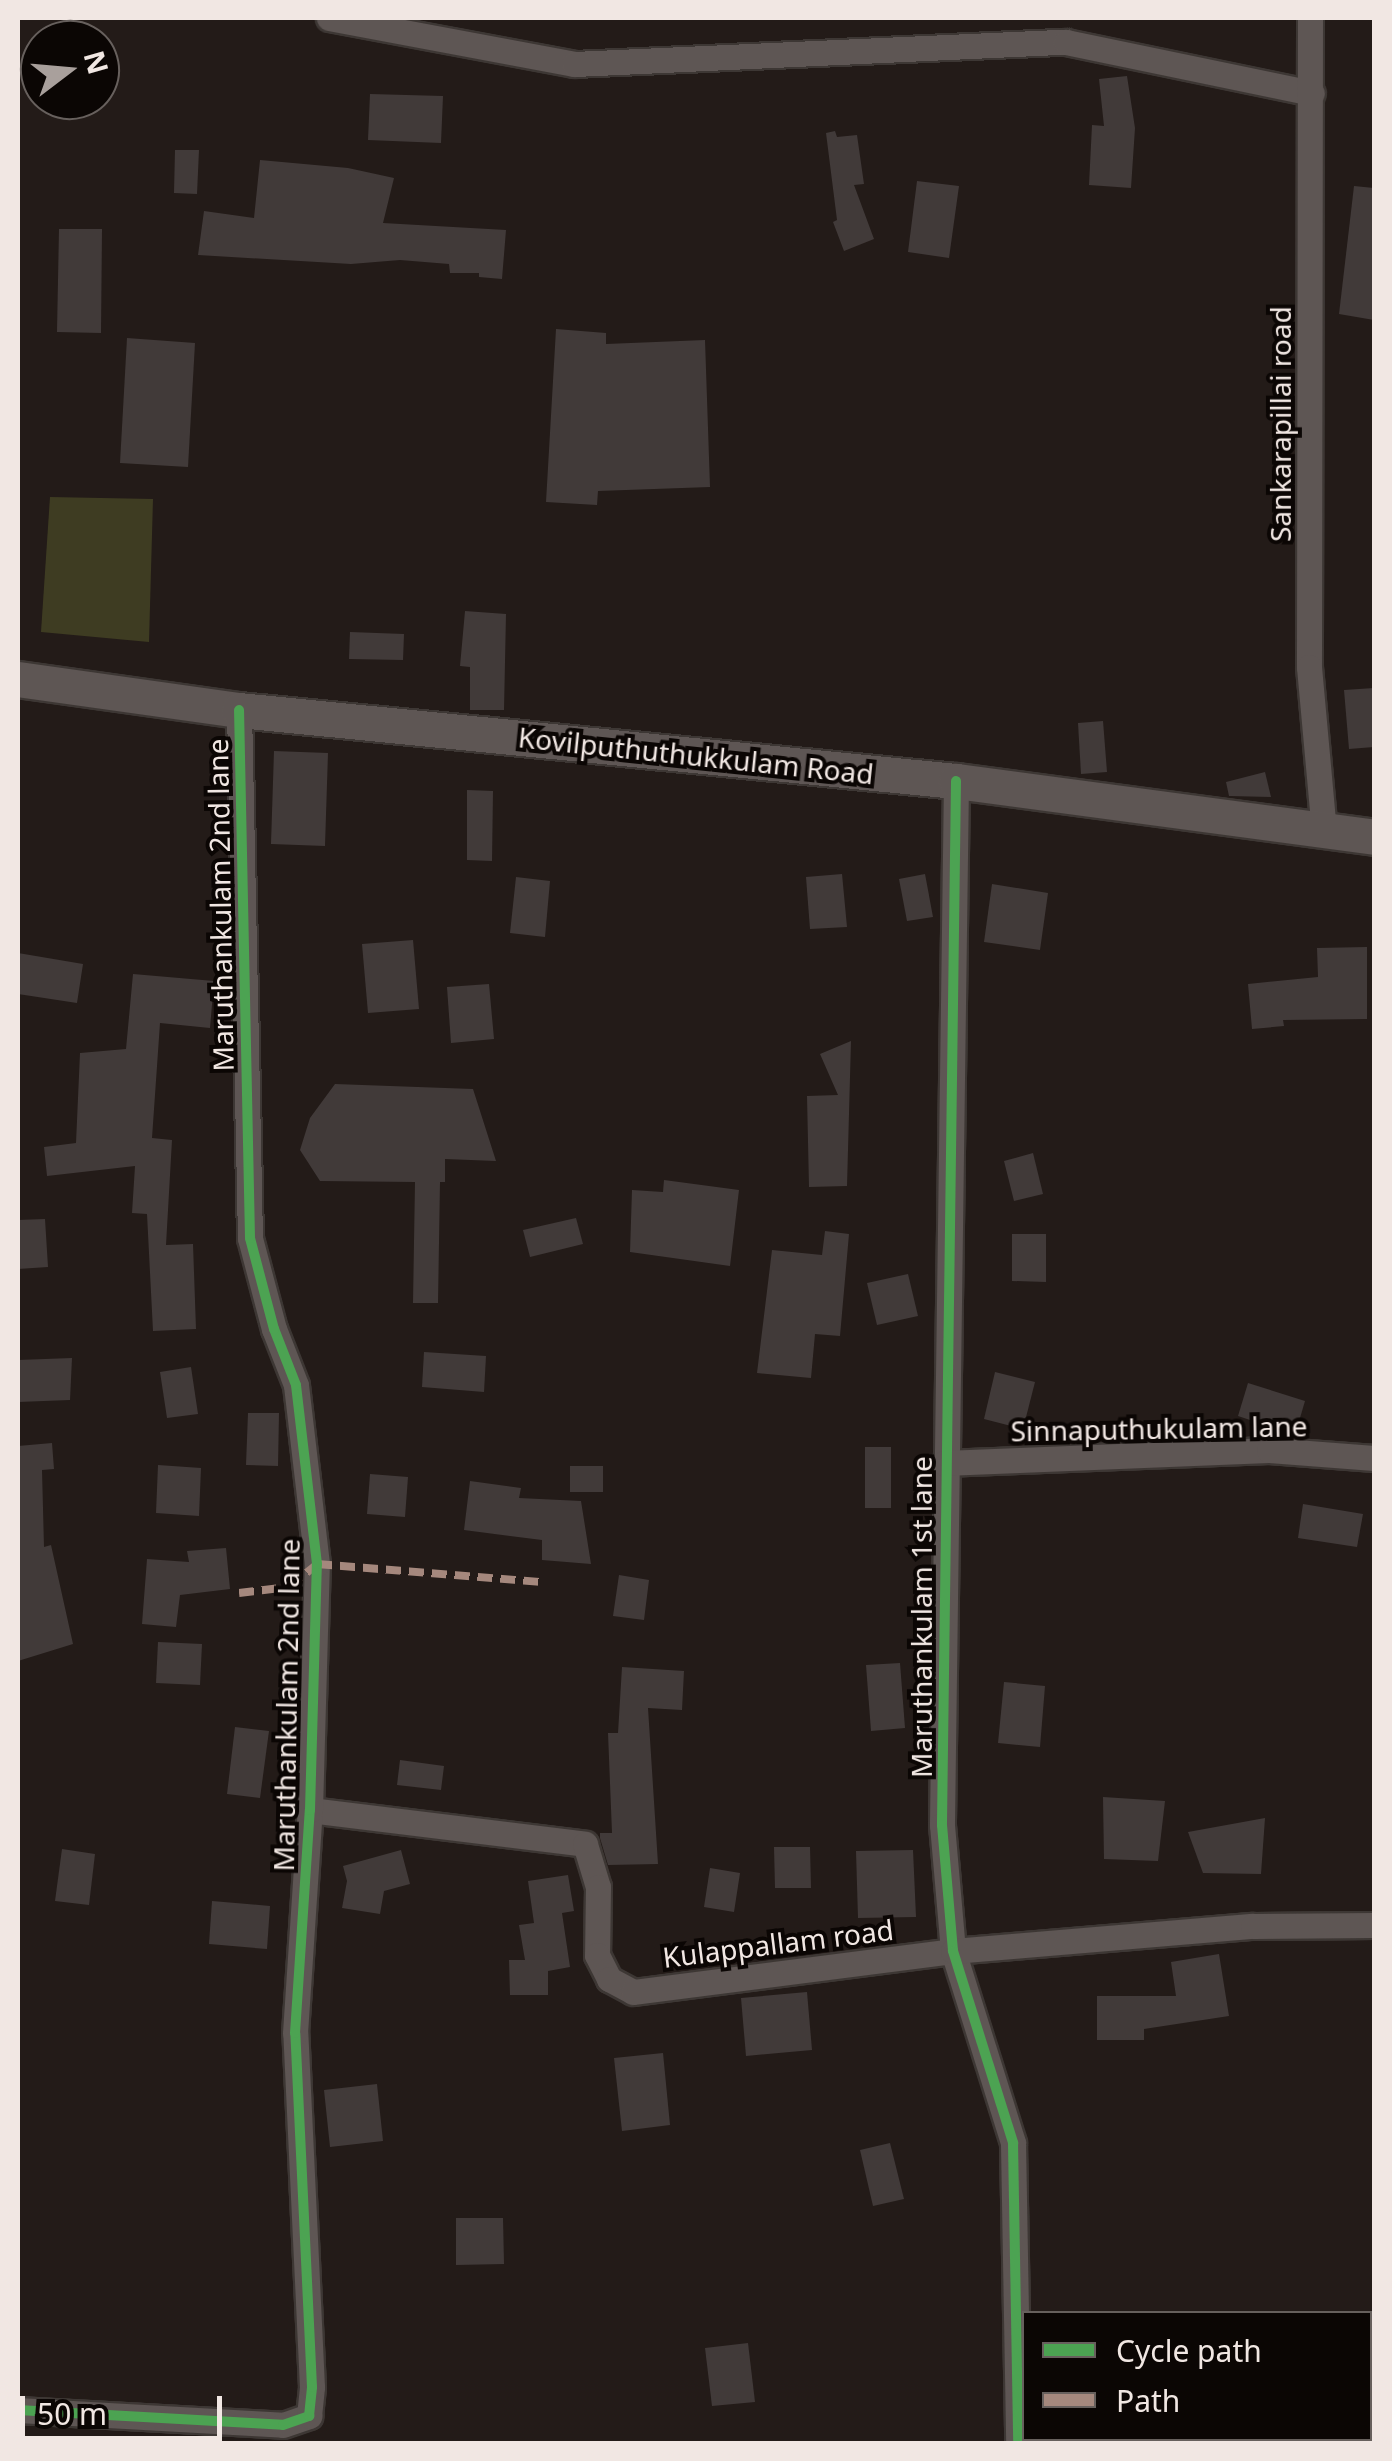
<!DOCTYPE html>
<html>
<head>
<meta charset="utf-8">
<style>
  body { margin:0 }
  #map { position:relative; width:1392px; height:2461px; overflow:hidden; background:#231b18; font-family:"Noto Sans",sans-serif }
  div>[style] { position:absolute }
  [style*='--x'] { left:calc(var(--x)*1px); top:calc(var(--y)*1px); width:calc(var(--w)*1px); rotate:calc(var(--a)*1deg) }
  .green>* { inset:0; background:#3e3c22 }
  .building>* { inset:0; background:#413a39 }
  .roads { filter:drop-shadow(2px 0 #3d3734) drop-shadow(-2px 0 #3d3734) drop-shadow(0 2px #3d3734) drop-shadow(0 -2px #3d3734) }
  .street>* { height:25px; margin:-12.5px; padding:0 12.5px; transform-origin:12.5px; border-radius:12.5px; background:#5e5654 }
  .secondary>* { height:35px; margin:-17.5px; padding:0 17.5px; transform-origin:17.5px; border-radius:17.5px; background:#5e5654 }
  .quiet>* { height:8px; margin-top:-4px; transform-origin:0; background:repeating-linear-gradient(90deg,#a5887d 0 15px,transparent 0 23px) }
  .cycleway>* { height:10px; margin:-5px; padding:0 5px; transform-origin:5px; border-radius:5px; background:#4ca352 }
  span { translate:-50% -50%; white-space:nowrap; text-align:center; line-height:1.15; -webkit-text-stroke:8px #0b0604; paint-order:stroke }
  .street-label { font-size:28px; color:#f1e7e3 }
  .frame { position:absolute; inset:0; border:20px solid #f1e7e3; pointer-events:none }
  .legend { position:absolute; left:1022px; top:2311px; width:350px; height:130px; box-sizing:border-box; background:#0b0604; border:2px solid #67605d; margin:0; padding:12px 18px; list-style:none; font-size:30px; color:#f1e7e3 }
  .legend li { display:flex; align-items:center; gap:20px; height:50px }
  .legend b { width:50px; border:2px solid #67605d }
  .north { position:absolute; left:20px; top:20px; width:100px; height:100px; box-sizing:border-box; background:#0b0604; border:2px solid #67605d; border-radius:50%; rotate:74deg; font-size:28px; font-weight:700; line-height:40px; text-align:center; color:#f1e7e3 }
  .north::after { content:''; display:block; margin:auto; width:35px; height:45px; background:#a9a09c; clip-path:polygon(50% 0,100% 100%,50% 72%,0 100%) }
  .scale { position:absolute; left:20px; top:2396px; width:202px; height:45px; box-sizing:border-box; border:5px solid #f1e7e3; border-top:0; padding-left:12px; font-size:30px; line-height:35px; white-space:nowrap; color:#f1e7e3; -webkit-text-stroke:8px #0b0604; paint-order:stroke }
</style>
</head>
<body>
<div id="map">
  <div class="green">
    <i style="clip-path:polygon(50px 497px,153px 499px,149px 642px,41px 632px)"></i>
  </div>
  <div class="building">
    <i style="clip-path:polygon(1127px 76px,1135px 128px,1131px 188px,1089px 185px,1092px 125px,1104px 126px,1099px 79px)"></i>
    <i style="clip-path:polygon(370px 94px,443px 96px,441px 143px,368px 140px)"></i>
    <i style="clip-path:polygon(835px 131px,837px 137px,857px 135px,864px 184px,854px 185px,874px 239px,844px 251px,833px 222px,837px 220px,826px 133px)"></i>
    <i style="clip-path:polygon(175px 150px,199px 150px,197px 194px,174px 193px)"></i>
    <i style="clip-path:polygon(260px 160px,348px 168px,394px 178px,383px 223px,506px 230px,502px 279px,479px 277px,479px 273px,450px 273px,449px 264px,400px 260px,351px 264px,198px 255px,204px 211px,254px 218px)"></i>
    <i style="clip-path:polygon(917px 181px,959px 186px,949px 258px,908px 252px)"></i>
    <i style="clip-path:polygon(1354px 186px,1374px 188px,1374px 320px,1339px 314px)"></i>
    <i style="clip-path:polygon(59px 229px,102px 229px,101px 333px,57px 332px)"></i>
    <i style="clip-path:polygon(556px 329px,606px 333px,606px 344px,705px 340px,710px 487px,598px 491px,597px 505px,546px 502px)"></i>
    <i style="clip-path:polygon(127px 338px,195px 343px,188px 467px,120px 463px)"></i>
    <i style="clip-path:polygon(465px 611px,506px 614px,504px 710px,470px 710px,470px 667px,460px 666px)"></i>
    <i style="clip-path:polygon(350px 632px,404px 634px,403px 660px,349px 659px)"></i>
    <i style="clip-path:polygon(1374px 688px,1374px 747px,1349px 749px,1344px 690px)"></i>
    <i style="clip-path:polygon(1103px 721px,1107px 772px,1081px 774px,1078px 723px)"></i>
    <i style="clip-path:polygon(274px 751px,328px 753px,325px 846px,271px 844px)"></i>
    <i style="clip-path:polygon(1265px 772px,1271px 797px,1229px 796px,1226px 782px)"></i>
    <i style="clip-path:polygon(467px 790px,493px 791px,492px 861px,467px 860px)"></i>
    <i style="clip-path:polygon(842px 874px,847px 927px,810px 929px,806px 877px)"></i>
    <i style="clip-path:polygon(925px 874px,933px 917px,907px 921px,899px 879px)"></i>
    <i style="clip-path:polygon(516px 877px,550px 881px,545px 937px,510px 933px)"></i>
    <i style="clip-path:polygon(992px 884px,1048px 893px,1040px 950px,984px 942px)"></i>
    <i style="clip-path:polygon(413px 940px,419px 1009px,368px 1013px,362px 944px)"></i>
    <i style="clip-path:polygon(1367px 947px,1367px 1019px,1283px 1020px,1284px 1026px,1252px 1029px,1248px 984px,1318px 977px,1317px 948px)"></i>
    <i style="clip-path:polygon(18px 953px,83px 964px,77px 1003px,18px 994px)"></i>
    <i style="clip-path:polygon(133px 974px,214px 981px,210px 1028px,160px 1023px,152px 1138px,172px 1140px,166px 1245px,193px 1244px,196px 1329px,153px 1331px,147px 1214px,132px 1213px,135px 1166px,47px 1176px,44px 1147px,76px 1143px,80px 1053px,126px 1049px)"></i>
    <i style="clip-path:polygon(489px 984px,494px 1039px,451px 1043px,447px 987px)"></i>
    <i style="clip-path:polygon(851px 1041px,847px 1186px,809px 1187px,807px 1096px,838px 1095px,820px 1054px)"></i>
    <i style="clip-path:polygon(335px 1084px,473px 1089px,496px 1161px,445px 1159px,445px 1182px,440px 1182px,438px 1303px,413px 1303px,415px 1182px,320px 1181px,300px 1150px,310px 1118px)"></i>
    <i style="clip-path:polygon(1033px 1153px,1043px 1194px,1014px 1201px,1004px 1161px)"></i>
    <i style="clip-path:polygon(664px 1180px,739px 1190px,730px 1266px,630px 1252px,632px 1190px,663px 1192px)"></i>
    <i style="clip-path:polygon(576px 1218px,583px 1244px,530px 1257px,523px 1230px)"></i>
    <i style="clip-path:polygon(45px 1219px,48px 1267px,18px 1269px,18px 1220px)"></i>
    <i style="clip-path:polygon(825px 1231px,849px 1234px,840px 1336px,815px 1334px,811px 1378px,757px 1373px,772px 1250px,822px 1255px)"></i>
    <i style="clip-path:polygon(1012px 1234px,1046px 1234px,1046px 1282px,1012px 1281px)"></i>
    <i style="clip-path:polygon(908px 1274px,918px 1316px,877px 1325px,867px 1283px)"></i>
    <i style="clip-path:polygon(424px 1352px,486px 1356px,484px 1392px,422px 1387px)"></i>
    <i style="clip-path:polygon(72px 1358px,70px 1400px,18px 1402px,18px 1360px)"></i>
    <i style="clip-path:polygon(191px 1367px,198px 1414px,167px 1418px,160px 1372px)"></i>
    <i style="clip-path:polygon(995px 1372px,1035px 1382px,1023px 1429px,984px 1419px)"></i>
    <i style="clip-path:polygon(1248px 1383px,1305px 1401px,1295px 1435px,1238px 1416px)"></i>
    <i style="clip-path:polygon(248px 1413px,279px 1413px,278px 1466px,246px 1465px)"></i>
    <i style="clip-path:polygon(52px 1443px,54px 1469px,42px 1470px,44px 1547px,51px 1545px,73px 1644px,18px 1661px,18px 1446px)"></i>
    <i style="clip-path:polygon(865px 1447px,891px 1447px,891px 1508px,865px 1508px)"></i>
    <i style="clip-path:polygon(158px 1465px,201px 1468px,199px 1516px,156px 1513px)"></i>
    <i style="clip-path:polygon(570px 1466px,603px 1466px,603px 1492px,570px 1492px)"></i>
    <i style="clip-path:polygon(370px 1474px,408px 1477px,405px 1517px,367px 1514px)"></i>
    <i style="clip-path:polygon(470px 1481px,521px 1488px,519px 1498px,581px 1501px,591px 1564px,542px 1560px,542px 1540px,464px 1530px)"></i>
    <i style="clip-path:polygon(1303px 1504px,1363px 1514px,1357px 1547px,1298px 1538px)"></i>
    <i style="clip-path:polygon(226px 1548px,230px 1589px,180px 1595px,176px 1627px,142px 1624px,147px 1559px,189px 1562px,187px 1551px)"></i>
    <i style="clip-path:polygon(619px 1575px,649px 1580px,644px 1620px,613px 1616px)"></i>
    <i style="clip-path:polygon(158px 1642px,202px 1644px,200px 1685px,156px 1683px)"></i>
    <i style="clip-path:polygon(900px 1663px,905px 1728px,871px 1731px,866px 1665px)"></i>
    <i style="clip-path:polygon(622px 1667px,684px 1671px,682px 1710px,648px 1708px,658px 1864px,608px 1865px,600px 1838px,600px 1833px,612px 1833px,608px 1733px,618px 1733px)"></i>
    <i style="clip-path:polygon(1004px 1682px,1045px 1686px,1040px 1747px,998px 1743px)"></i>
    <i style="clip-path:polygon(235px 1727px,269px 1731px,260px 1798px,227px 1794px)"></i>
    <i style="clip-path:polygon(400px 1760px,444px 1766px,441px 1790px,397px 1785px)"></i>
    <i style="clip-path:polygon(1103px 1797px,1165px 1801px,1158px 1861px,1104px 1859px)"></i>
    <i style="clip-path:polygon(1265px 1818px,1261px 1874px,1203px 1873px,1188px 1832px)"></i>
    <i style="clip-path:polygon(774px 1847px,810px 1847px,811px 1888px,775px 1888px)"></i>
    <i style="clip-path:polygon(62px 1849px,95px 1854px,89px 1905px,55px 1901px)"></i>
    <i style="clip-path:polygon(401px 1850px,410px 1884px,384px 1891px,380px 1914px,342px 1908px,347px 1881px,343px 1866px)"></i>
    <i style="clip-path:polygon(913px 1850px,916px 1917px,858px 1918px,856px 1851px)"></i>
    <i style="clip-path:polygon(710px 1868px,740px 1873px,734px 1912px,704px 1907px)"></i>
    <i style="clip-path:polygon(568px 1875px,574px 1911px,562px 1913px,570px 1967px,548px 1971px,548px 1995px,510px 1995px,509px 1960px,525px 1960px,519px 1925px,534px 1923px,528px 1881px)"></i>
    <i style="clip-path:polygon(212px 1901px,270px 1906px,267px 1949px,209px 1944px)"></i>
    <i style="clip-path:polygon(1219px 1954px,1229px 2016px,1144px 2029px,1144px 2040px,1097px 2040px,1097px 1996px,1176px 1996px,1171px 1962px)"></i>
    <i style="clip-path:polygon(807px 1992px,812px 2050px,746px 2056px,741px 1998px)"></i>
    <i style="clip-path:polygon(663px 2053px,670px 2125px,622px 2131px,614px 2058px)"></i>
    <i style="clip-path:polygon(377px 2084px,383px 2141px,330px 2147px,324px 2090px)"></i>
    <i style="clip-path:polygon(890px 2143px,904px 2199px,873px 2206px,860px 2150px)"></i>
    <i style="clip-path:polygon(456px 2218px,503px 2218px,504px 2264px,456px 2265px)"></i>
    <i style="clip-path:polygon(748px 2343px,755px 2402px,712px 2406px,705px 2348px)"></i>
  </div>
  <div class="roads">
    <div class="street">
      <i style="--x:329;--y:18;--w:249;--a:10.6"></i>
      <i style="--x:574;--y:64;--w:492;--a:-2.6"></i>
      <i style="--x:1066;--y:42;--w:251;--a:11.7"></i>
      <i style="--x:1310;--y:18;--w:649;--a:90.09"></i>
      <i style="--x:1309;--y:667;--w:165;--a:84.8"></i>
      <i style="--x:956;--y:781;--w:1044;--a:90.77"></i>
      <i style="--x:942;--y:1825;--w:126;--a:85"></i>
      <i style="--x:953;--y:1951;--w:201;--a:72.6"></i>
      <i style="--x:1013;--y:2143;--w:301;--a:89"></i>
      <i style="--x:944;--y:1463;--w:325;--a:-2.3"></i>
      <i style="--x:1269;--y:1450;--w:105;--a:4.4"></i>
      <i style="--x:310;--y:1810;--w:277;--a:7"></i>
      <i style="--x:585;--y:1844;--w:45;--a:73.2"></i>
      <i style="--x:598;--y:1887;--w:68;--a:90.8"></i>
      <i style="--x:597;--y:1955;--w:27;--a:63"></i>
      <i style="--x:609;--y:1979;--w:27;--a:28"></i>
      <i style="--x:633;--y:1992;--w:323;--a:-7.3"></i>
      <i style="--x:953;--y:1951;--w:301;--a:-4.8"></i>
      <i style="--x:1253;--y:1926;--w:121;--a:-0.5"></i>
      <i style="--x:18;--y:2410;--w:265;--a:3.2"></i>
      <i style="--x:283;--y:2425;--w:28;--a:-19"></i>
      <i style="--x:309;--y:2416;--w:29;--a:-84"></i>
      <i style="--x:312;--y:2387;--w:354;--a:-92.7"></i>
      <i style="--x:295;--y:2033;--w:224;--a:-86.2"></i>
      <i style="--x:310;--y:1810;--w:246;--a:-88.4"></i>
      <i style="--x:317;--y:1564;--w:180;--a:-96.7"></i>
      <i style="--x:296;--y:1385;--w:60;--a:-111.4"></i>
      <i style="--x:274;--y:1329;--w:94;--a:-104.8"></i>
      <i style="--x:250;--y:1238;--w:528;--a:-91.19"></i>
    </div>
    <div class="secondary">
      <i style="--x:18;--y:679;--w:223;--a:8"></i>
      <i style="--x:239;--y:710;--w:721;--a:5.66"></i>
      <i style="--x:956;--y:781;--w:422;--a:7.6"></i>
    </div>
  </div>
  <div class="quiet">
    <i style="--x:239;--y:1593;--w:50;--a:-6.8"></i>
    <i style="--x:289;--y:1587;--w:36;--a:-39"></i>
    <i style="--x:317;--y:1564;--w:223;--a:4.6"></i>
  </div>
  <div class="cycleway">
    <i style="--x:956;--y:781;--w:1044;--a:90.77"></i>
    <i style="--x:942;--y:1825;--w:126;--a:85"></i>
    <i style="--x:953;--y:1951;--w:201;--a:72.6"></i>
    <i style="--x:1013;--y:2143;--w:301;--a:89"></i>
    <i style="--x:18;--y:2410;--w:265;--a:3.2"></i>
    <i style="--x:283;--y:2425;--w:28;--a:-19"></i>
    <i style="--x:309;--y:2416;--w:29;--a:-84"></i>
    <i style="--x:312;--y:2387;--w:354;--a:-92.7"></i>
    <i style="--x:295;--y:2033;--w:224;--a:-86.2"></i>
    <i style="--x:310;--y:1810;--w:246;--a:-88.4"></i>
    <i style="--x:317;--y:1564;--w:180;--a:-96.7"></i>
    <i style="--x:296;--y:1385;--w:60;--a:-111.4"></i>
    <i style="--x:274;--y:1329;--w:94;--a:-104.8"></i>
    <i style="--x:250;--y:1238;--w:528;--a:-91.19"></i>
  </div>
  <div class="street-label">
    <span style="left:1280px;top:424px;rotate:-90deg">Sankarapillai road</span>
    <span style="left:696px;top:755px;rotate:6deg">Kovilputhuthukkulam Road</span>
    <span style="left:220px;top:905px;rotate:-91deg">Maruthankulam 2nd lane</span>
    <span style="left:1159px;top:1428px;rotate:-1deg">Sinnaputhukulam lane</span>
    <span style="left:921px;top:1617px;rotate:-90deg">Maruthankulam 1st lane</span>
    <span style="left:286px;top:1705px;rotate:-89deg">Maruthankulam 2nd lane</span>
    <span style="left:778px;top:1943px;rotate:-7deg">Kulappallam road</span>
  </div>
  <div class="frame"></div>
  <ul class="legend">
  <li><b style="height:12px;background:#4ca352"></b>Cycle path</li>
  <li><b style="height:12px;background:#a5887d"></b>Path</li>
  </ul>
  <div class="north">N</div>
  <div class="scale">50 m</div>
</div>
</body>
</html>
